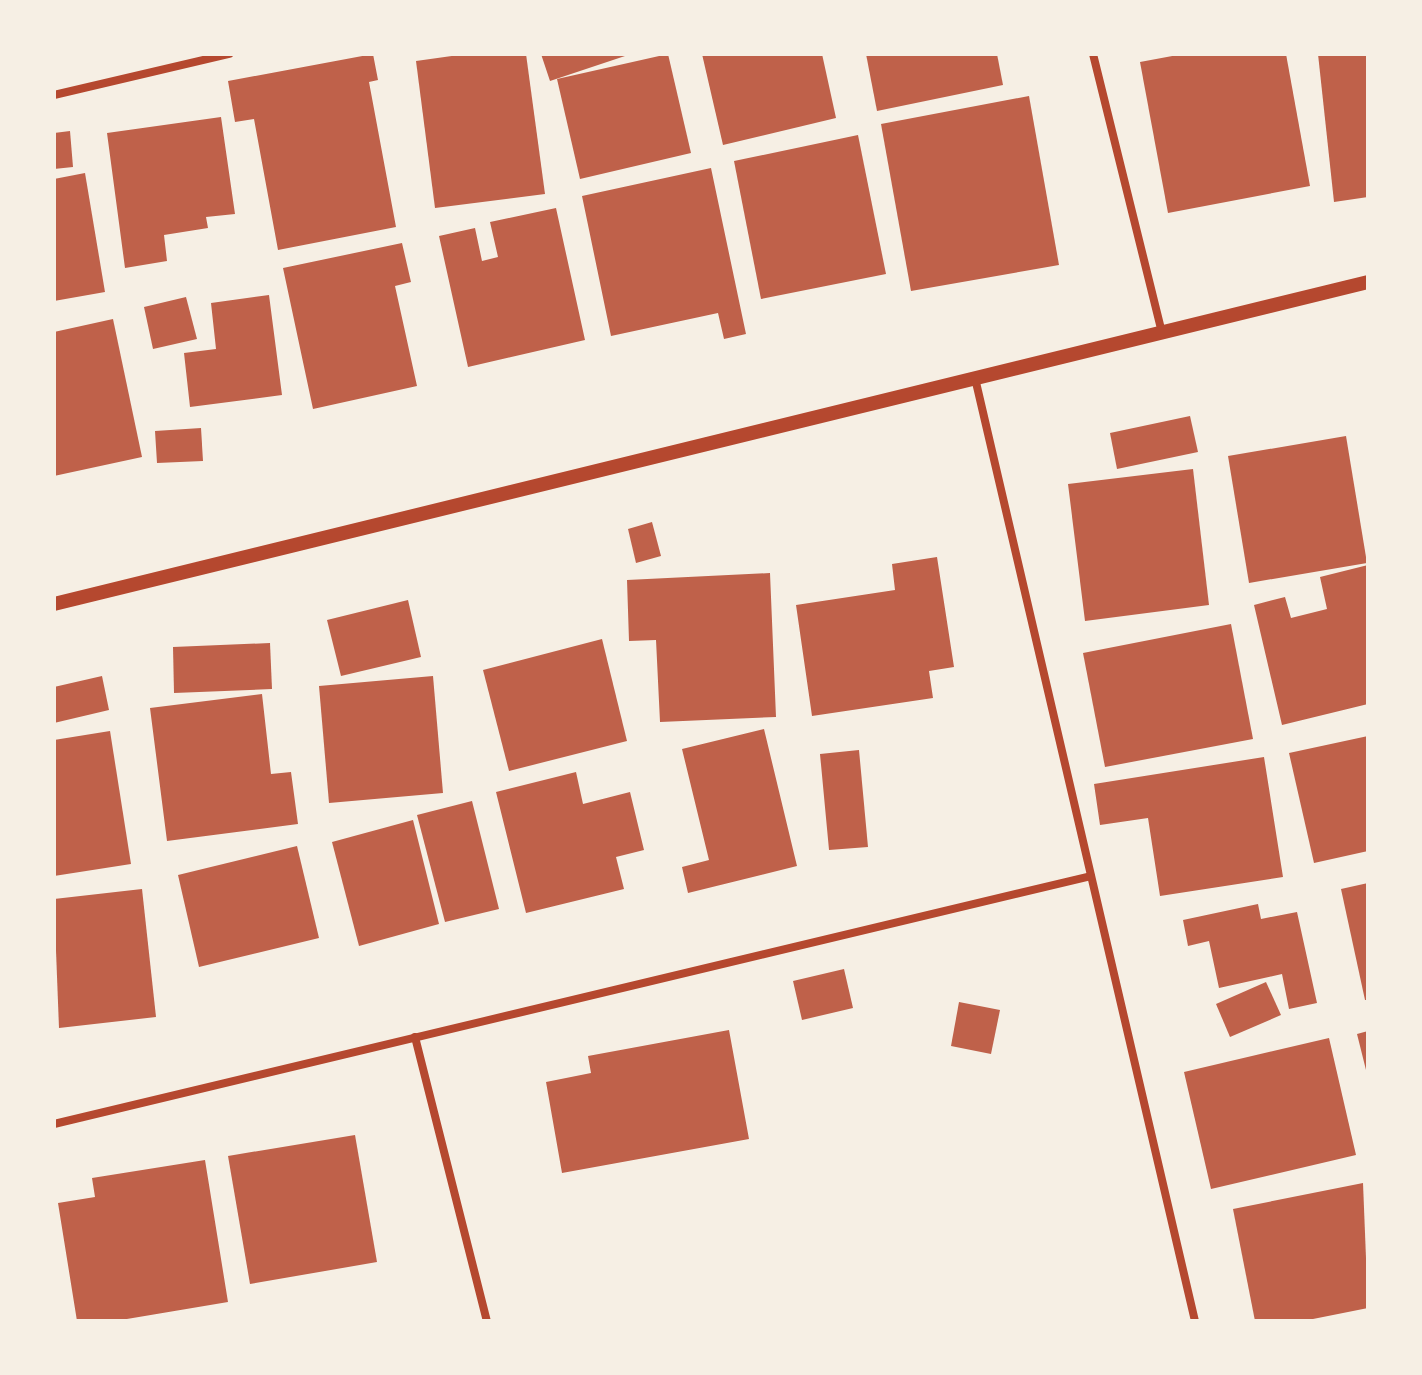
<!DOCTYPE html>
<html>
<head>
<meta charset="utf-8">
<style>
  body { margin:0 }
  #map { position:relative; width:1422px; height:1375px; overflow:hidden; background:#f6efe4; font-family:"Libre Baskerville",serif }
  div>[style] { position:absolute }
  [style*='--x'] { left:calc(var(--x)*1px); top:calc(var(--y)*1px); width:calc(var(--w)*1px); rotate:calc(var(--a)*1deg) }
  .building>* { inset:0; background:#bf614a }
  .minor>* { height:8px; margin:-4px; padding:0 4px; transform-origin:4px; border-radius:4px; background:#b5482f }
  .tertiary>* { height:14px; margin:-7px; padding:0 7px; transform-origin:7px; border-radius:7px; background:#b5482f }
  span { translate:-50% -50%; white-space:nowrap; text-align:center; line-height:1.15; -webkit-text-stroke:7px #f6efe4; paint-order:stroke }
  .frame { position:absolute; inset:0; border:56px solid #f6efe4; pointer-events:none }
</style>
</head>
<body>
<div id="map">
  <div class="building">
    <i style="clip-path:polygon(373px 54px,378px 80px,369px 82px,396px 227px,278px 250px,254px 119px,235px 122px,228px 81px)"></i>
    <i style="clip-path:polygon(466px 54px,526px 54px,545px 194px,435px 208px,416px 61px)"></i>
    <i style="clip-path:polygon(541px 54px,628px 54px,628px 55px,550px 81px)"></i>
    <i style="clip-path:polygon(668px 54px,691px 153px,580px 179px,557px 79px)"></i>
    <i style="clip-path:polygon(702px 54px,822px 54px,836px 118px,723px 145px)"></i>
    <i style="clip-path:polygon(866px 54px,997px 54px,1003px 85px,877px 111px)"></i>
    <i style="clip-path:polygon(1183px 54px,1286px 54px,1310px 186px,1168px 213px,1140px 62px)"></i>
    <i style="clip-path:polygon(1318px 54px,1368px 54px,1368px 197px,1334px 202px)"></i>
    <i style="clip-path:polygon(1029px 96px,1059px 265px,911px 291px,881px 124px)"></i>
    <i style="clip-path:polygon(221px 117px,235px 214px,206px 217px,208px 228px,164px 235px,167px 261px,125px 268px,107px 133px)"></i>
    <i style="clip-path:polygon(70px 131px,73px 167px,54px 169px,54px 133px)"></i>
    <i style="clip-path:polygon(858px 135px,886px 274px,761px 299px,734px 161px)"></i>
    <i style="clip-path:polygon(711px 168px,746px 334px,724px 339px,718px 313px,611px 336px,582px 196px)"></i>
    <i style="clip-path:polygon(85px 173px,105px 292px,54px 301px,54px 179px)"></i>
    <i style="clip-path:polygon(556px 208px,585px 340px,468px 367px,439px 236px,475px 228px,482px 261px,498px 257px,490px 222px)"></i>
    <i style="clip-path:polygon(402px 243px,411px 282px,395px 286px,417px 386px,313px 409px,283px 268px)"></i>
    <i style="clip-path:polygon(269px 295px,282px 395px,190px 407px,184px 353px,216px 349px,211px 303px)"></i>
    <i style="clip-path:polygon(186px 297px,197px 339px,153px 349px,144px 307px)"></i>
    <i style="clip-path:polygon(113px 319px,142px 457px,54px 476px,54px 332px)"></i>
    <i style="clip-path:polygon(1190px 416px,1198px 452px,1117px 469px,1110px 433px)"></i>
    <i style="clip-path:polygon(201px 428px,203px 461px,157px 463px,155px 431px)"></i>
    <i style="clip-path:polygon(1346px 436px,1367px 563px,1249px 583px,1228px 456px)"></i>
    <i style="clip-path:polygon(1193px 469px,1209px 605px,1085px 621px,1068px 484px)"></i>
    <i style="clip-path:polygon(652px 522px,661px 556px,636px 563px,628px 529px)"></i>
    <i style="clip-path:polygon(937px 557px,954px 667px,929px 671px,933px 698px,812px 716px,796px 605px,895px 590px,892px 564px)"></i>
    <i style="clip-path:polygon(1368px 565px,1368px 704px,1282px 725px,1254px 605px,1285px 597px,1291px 618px,1327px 609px,1320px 577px)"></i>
    <i style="clip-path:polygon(770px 573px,776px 717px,660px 722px,656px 640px,629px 641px,627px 580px)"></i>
    <i style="clip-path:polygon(408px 600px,421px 657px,341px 676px,327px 620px)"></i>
    <i style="clip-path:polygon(1231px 624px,1253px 739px,1105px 767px,1083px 653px)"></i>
    <i style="clip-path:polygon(602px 639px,627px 741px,509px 771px,483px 670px)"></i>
    <i style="clip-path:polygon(270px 643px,272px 689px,174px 693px,173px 647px)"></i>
    <i style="clip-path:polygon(102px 676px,109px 710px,54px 723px,54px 687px)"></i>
    <i style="clip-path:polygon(433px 676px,443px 793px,329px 803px,319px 686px)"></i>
    <i style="clip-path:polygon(262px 694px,271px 774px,291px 772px,298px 824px,167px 841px,150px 708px)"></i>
    <i style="clip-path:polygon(764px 729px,797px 866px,688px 893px,682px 867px,709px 860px,682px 749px)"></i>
    <i style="clip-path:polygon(110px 731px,131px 864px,54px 876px,54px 740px)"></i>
    <i style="clip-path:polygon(1368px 736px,1368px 851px,1314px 863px,1289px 753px)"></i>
    <i style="clip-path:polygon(859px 750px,868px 847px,829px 850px,820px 754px)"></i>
    <i style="clip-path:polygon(1264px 757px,1283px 877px,1160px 896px,1148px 818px,1100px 825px,1094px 784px)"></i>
    <i style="clip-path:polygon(576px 772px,583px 804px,630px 792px,644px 850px,616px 857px,624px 889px,526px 913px,496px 792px)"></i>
    <i style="clip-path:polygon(472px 801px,499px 909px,445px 922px,417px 815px)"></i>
    <i style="clip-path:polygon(413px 820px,439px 924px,359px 946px,332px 842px)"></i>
    <i style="clip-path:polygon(297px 846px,319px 938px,199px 967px,178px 875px)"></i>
    <i style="clip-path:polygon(1368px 883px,1368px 1000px,1365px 1000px,1341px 889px)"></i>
    <i style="clip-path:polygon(142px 889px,156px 1017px,59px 1028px,54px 899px)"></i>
    <i style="clip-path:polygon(1258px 904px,1261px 919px,1297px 912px,1317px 1003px,1289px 1009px,1282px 974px,1219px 988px,1209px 941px,1188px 946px,1183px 920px)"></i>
    <i style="clip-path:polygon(844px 969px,853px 1008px,802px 1020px,793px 981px)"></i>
    <i style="clip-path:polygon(1266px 982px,1281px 1015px,1230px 1037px,1216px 1004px)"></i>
    <i style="clip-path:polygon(959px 1002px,1000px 1010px,991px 1054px,951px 1046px)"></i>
    <i style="clip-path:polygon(729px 1030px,749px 1139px,562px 1173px,546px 1082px,591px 1073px,588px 1056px)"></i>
    <i style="clip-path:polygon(1368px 1031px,1368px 1073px,1367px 1074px,1357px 1034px)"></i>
    <i style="clip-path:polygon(1329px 1038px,1356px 1155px,1211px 1189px,1184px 1072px)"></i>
    <i style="clip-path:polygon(355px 1135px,377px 1262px,250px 1284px,228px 1156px)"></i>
    <i style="clip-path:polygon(205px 1160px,228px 1302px,115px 1321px,77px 1321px,58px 1203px,95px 1197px,92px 1178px)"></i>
    <i style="clip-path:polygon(1363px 1183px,1368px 1308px,1303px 1321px,1255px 1321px,1233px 1209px)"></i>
  </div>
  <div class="minor">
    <i style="--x:1093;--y:54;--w:286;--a:76.1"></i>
    <i style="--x:54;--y:95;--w:180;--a:-13.2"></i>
    <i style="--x:975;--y:378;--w:968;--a:76.87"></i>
    <i style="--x:415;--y:1037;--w:293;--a:75.8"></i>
    <i style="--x:54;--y:1124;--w:1066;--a:-13.45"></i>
  </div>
  <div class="tertiary">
    <i style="--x:54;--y:604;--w:1353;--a:-13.77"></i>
  </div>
  <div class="frame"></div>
</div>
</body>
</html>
